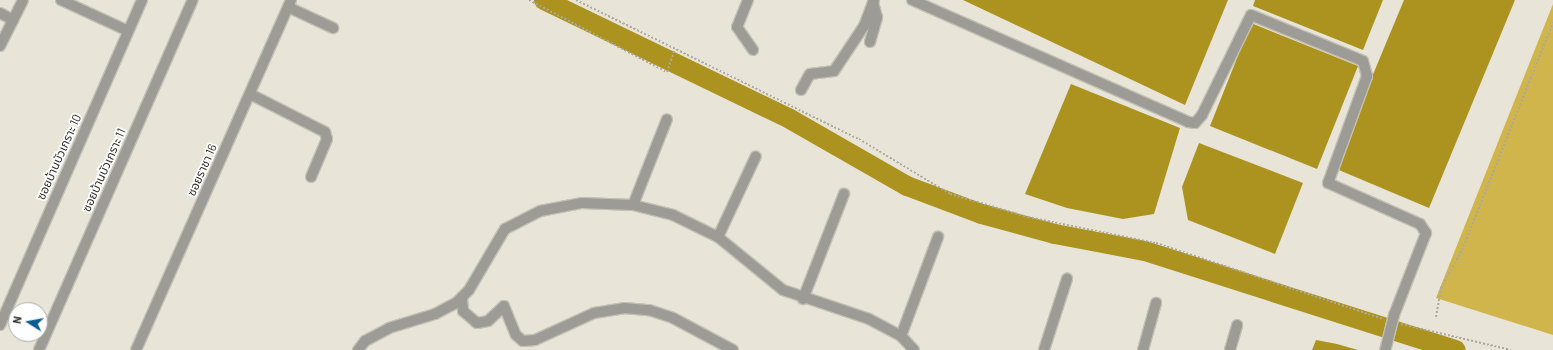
<!DOCTYPE html>
<html>
<head>
<meta charset="utf-8">
<style>
  body { margin:0 }
  #map { position:relative; width:1553px; height:350px; overflow:hidden; background:#e8e5d8; font-family:Barlow,"Noto Sans Thai",sans-serif }
  div>[style] { position:absolute }
  [style*='--x'] { left:calc(var(--x)*1px); top:calc(var(--y)*1px); width:calc(var(--w)*1px); rotate:calc(var(--a)*1deg) }
  .green>* { inset:0; background:#cfb54c }
  .water>* { inset:0; background:#ac931f }
  .river>* { height:20px; margin:-10px; padding:0 10px; transform-origin:10px; border-radius:10px; background:#ac931f }
  .path>* { height:2px; margin-top:-1px; transform-origin:0; background:repeating-linear-gradient(90deg,#aba99e 0 2px,transparent 0 4px) }
  .roads { filter:drop-shadow(1px 0 #c3c1b5) drop-shadow(-1px 0 #c3c1b5) drop-shadow(0 1px #c3c1b5) drop-shadow(0 -1px #c3c1b5) }
  .minor>* { height:10px; margin:-5px; padding:0 5px; transform-origin:5px; border-radius:5px; background:#9c9b95 }
  span { translate:-50% -50%; white-space:nowrap; text-align:center; line-height:1.15; -webkit-text-stroke:3.5px #fff; paint-order:stroke }
  .street-label { font-size:12px; color:#302f2a }
  .north { position:absolute; left:8px; top:302px; width:40px; height:40px; box-sizing:border-box; background:#fff; border:1px solid #acacaa; border-radius:50%; rotate:281deg; font-size:11px; font-weight:700; line-height:16px; text-align:center; color:#302f2a }
  .north::after { content:''; display:block; margin:auto; width:14px; height:18px; background:#0d5c8f; clip-path:polygon(50% 0,100% 100%,50% 72%,0 100%) }
</style>
</head>
<body>
<div id="map">
  <div class="green">
    <i style="clip-path:polygon(1553px 4px,1553px 335px,1436px 298px)"></i>
  </div>
  <div class="water">
    <i style="clip-path:polygon(963px 0,1228px 0,1185px 105px)"></i>
    <i style="clip-path:polygon(1255px 0,1383px 0,1363px 50px,1253px 6px)"></i>
    <i style="clip-path:polygon(1404px 0,1515px 0,1429px 208px,1334px 168px)"></i>
    <i style="clip-path:polygon(1251px 23px,1358px 66px,1317px 169px,1210px 126px)"></i>
    <i style="clip-path:polygon(1071px 84px,1180px 128px,1154px 214px,1123px 219px,1067px 208px,1025px 194px)"></i>
    <i style="clip-path:polygon(1199px 143px,1303px 183px,1275px 254px,1188px 220px,1182px 187px)"></i>
    <i style="clip-path:polygon(1316px 340px,1337px 344px,1358px 350px,1312px 350px)"></i>
  </div>
  <div class="river">
    <i style="--x:544;--y:0;--w:273;--a:25.8"></i>
    <i style="--x:790;--y:119;--w:135;--a:29.8"></i>
    <i style="--x:907;--y:186;--w:80;--a:20.5"></i>
    <i style="--x:982;--y:214;--w:76;--a:15.3"></i>
    <i style="--x:1055;--y:234;--w:92;--a:10.7"></i>
    <i style="--x:1145;--y:251;--w:326;--a:17.7"></i>
  </div>
  <div class="path">
    <i style="--x:529;--y:0;--w:156;--a:27.6"></i>
    <i style="--x:667;--y:72;--w:24;--a:-71"></i>
    <i style="--x:576;--y:0;--w:315;--a:26.2"></i>
    <i style="--x:859;--y:139;--w:106;--a:31.1"></i>
    <i style="--x:950;--y:194;--w:81;--a:16.4"></i>
    <i style="--x:1028;--y:217;--w:131;--a:11.5"></i>
    <i style="--x:1156;--y:243;--w:239;--a:18.5"></i>
    <i style="--x:1436;--y:317;--w:29;--a:-80"></i>
    <i style="--x:1441;--y:288;--w:43;--a:-61.1"></i>
    <i style="--x:1462;--y:250;--w:245;--a:-68.2"></i>
    <i style="--x:1401;--y:324;--w:113;--a:13.3"></i>
  </div>
  <div class="roads">
    <div class="minor">
      <i style="--x:61;--y:0;--w:74;--a:24.8"></i>
      <i style="--x:748;--y:0;--w:29;--a:112"></i>
      <i style="--x:737;--y:27;--w:28;--a:55"></i>
      <i style="--x:912;--y:0;--w:302;--a:23.8"></i>
      <i style="--x:1188;--y:122;--w:7;--a:8"></i>
      <i style="--x:1195;--y:123;--w:11;--a:-49"></i>
      <i style="--x:1202;--y:115;--w:111;--a:-63.9"></i>
      <i style="--x:1251;--y:15;--w:121;--a:22.3"></i>
      <i style="--x:1363;--y:61;--w:16;--a:75"></i>
      <i style="--x:1367;--y:76;--w:114;--a:110"></i>
      <i style="--x:1328;--y:183;--w:101;--a:24"></i>
      <i style="--x:1420;--y:224;--w:11;--a:56"></i>
      <i style="--x:1426;--y:233;--w:88;--a:111.3"></i>
      <i style="--x:1394;--y:315;--w:36;--a:104"></i>
      <i style="--x:288;--y:7;--w:50;--a:25"></i>
      <i style="--x:0;--y:13;--w:15;--a:28"></i>
      <i style="--x:870;--y:42;--w:26;--a:-74"></i>
      <i style="--x:877;--y:17;--w:15;--a:-106"></i>
      <i style="--x:0;--y:46;--w:51;--a:-63.4"></i>
      <i style="--x:801;--y:90;--w:18;--a:-61"></i>
      <i style="--x:810;--y:74;--w:24;--a:-7"></i>
      <i style="--x:834;--y:71;--w:54;--a:-56.3"></i>
      <i style="--x:864;--y:26;--w:28;--a:-69"></i>
      <i style="--x:250;--y:94;--w:84;--a:26.9"></i>
      <i style="--x:325;--y:132;--w:7;--a:74"></i>
      <i style="--x:327;--y:139;--w:41;--a:112.8"></i>
      <i style="--x:633;--y:205;--w:92;--a:-68.4"></i>
      <i style="--x:718;--y:237;--w:89;--a:-64.9"></i>
      <i style="--x:462;--y:299;--w:12;--a:85"></i>
      <i style="--x:463;--y:311;--w:18;--a:41"></i>
      <i style="--x:477;--y:323;--w:11;--a:-10"></i>
      <i style="--x:488;--y:321;--w:22;--a:-43"></i>
      <i style="--x:504;--y:306;--w:31;--a:68"></i>
      <i style="--x:516;--y:335;--w:9;--a:41"></i>
      <i style="--x:523;--y:341;--w:12;--a:-5"></i>
      <i style="--x:535;--y:340;--w:65;--a:-24.6"></i>
      <i style="--x:594;--y:313;--w:30;--a:-9"></i>
      <i style="--x:624;--y:308;--w:25;--a:5"></i>
      <i style="--x:649;--y:310;--w:25;--a:18"></i>
      <i style="--x:673;--y:318;--w:68;--a:28.1"></i>
      <i style="--x:803;--y:299;--w:113;--a:-68.7"></i>
      <i style="--x:0;--y:325;--w:355;--a:-66.4"></i>
      <i style="--x:901;--y:336;--w:106;--a:-69.5"></i>
      <i style="--x:39;--y:350;--w:382;--a:-66.3"></i>
      <i style="--x:136;--y:350;--w:383;--a:-66.1"></i>
      <i style="--x:358;--y:350;--w:11;--a:-52"></i>
      <i style="--x:365;--y:341;--w:27;--a:-28"></i>
      <i style="--x:389;--y:328;--w:48;--a:-16.9"></i>
      <i style="--x:435;--y:314;--w:24;--a:-28"></i>
      <i style="--x:456;--y:303;--w:18;--a:-45"></i>
      <i style="--x:469;--y:290;--w:71;--a:-59.5"></i>
      <i style="--x:505;--y:229;--w:39;--a:-27"></i>
      <i style="--x:540;--y:211;--w:43;--a:-10.8"></i>
      <i style="--x:582;--y:203;--w:51;--a:2.2"></i>
      <i style="--x:633;--y:205;--w:41;--a:14"></i>
      <i style="--x:673;--y:215;--w:50;--a:26.1"></i>
      <i style="--x:718;--y:237;--w:84;--a:39.2"></i>
      <i style="--x:783;--y:290;--w:91;--a:18.6"></i>
      <i style="--x:869;--y:319;--w:36;--a:28"></i>
      <i style="--x:901;--y:336;--w:19;--a:47"></i>
      <i style="--x:1044;--y:350;--w:75;--a:-72.1"></i>
      <i style="--x:1143;--y:350;--w:49;--a:-74.5"></i>
      <i style="--x:1230;--y:350;--w:26;--a:-74"></i>
    </div>
  </div>
  <div class="street-label">
    <span style="left:59px;top:157px;rotate:-66deg">ซอยบ้านบัวเกราะ 10</span>
    <span style="left:104px;top:170px;rotate:-66deg">ซอยบ้านบัวเกราะ 11</span>
    <span style="left:202px;top:170px;rotate:-66deg">ซอยราชา 16</span>
  </div>
  <div class="north">N</div>
</div>
</body>
</html>
